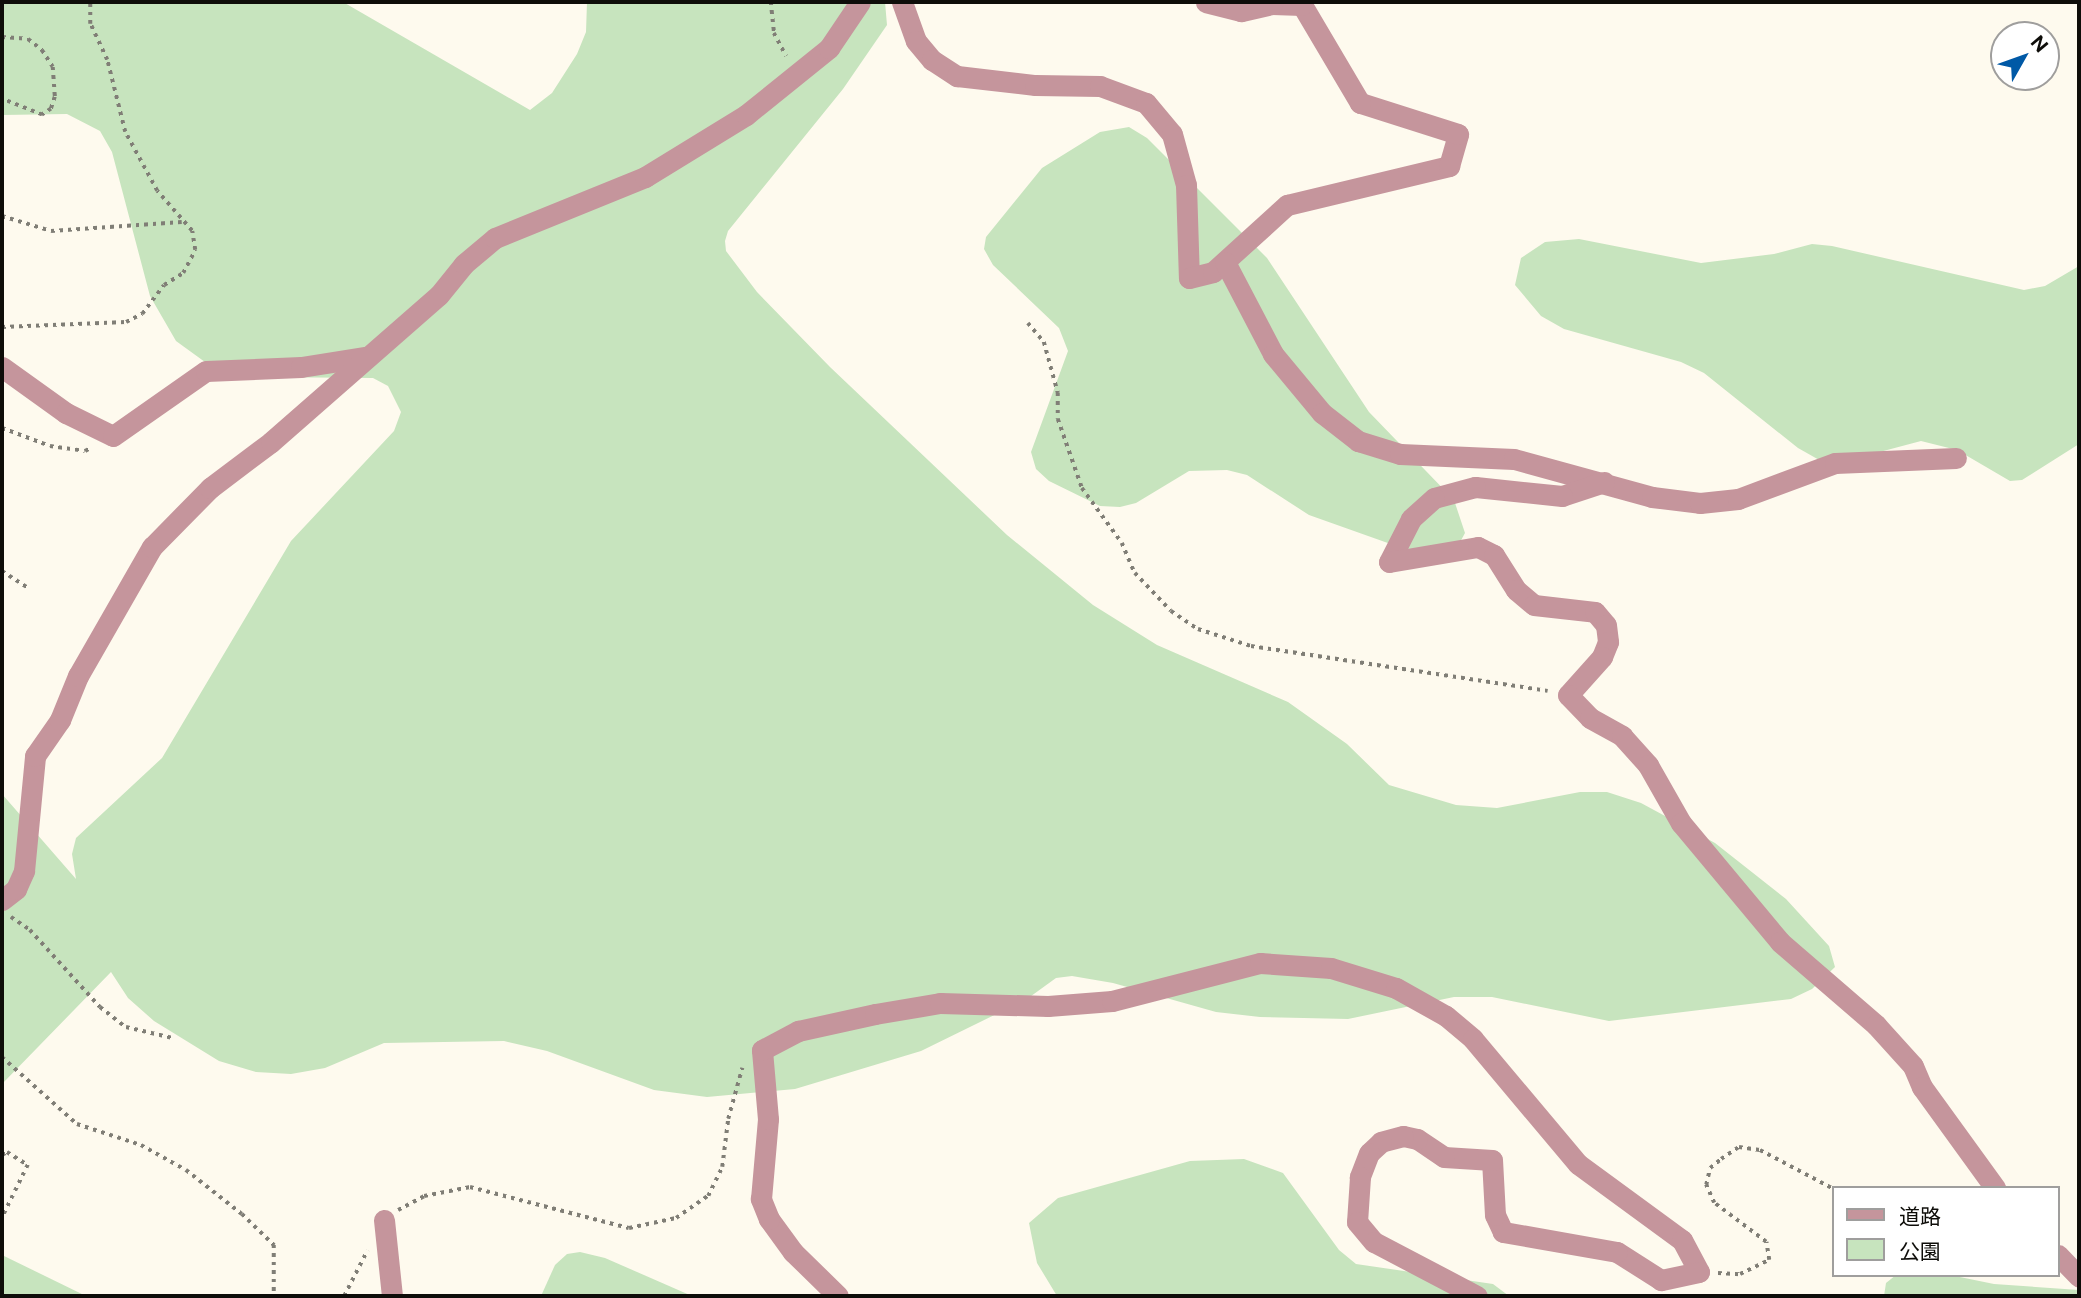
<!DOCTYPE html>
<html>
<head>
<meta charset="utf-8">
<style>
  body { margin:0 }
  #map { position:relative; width:2081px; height:1298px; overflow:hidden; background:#fefaee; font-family:"Public Sans","Noto Sans JP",sans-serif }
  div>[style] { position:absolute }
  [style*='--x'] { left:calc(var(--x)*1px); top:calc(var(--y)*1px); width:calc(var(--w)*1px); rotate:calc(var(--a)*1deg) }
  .green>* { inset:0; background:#c7e4be }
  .path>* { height:3.5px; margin-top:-1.75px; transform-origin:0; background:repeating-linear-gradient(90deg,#807e76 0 3.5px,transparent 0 8.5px) }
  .minor>* { height:21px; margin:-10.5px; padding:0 10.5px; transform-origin:10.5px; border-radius:10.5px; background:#c5959c }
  span { translate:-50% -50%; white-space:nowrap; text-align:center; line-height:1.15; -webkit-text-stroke:6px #fff; paint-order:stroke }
  .frame { position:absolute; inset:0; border:4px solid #0e0d09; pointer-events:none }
  .legend { position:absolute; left:1832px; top:1186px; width:228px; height:91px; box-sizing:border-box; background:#fff; border:2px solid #9f9e9d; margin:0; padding:9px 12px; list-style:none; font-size:21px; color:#0e0d09 }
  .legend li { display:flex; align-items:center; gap:14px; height:35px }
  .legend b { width:35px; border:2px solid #9f9e9d }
  .north { position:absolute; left:1990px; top:21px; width:70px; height:70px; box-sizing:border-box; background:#fff; border:2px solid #9f9e9d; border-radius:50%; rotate:50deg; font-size:19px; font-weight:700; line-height:28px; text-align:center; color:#0e0d09 }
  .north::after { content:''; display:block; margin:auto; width:24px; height:32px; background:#0059a6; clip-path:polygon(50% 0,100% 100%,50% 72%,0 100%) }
</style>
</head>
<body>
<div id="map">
  <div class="green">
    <i style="clip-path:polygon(2px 2px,343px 2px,530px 110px,552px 93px,577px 54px,586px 32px,587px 2px,885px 2px,887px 25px,843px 89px,728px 231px,725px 241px,726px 251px,757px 292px,830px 367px,1007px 535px,1093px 605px,1157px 645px,1288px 702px,1347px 744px,1389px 785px,1456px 805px,1497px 808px,1580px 792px,1607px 792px,1641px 803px,1715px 843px,1786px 899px,1829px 946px,1835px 967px,1812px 989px,1791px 999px,1609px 1021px,1492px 997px,1454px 997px,1348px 1019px,1260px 1017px,1216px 1012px,1113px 983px,1072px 976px,1056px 978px,1027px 999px,921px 1051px,795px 1089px,707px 1097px,654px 1090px,547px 1051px,504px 1041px,384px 1043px,325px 1068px,291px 1074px,256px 1072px,219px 1061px,154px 1021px,128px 998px,111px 972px,2px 1084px,2px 794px,76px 879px,72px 854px,76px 838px,162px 758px,291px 541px,394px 431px,401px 412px,388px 386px,373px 378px,253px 377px,216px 370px,176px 341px,150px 296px,112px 152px,100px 131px,67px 114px,2px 115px)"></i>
    <i style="clip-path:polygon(1129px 127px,1147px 138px,1267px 258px,1369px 412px,1454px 500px,1465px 533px,1459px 544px,1430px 558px,1309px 515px,1247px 475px,1227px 470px,1189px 471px,1136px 503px,1120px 507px,1100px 506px,1049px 481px,1036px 469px,1031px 452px,1068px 351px,1059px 328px,993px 265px,984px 249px,986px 237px,1042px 168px,1100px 132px)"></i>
    <i style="clip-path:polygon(1579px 239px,1701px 263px,1774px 254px,1812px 244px,1832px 246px,2024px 290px,2045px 286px,2079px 266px,2079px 444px,2022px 480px,2010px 481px,1957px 450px,1921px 441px,1842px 462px,1821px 461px,1798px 448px,1704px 373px,1681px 362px,1564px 329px,1541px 316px,1515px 285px,1521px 258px,1545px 242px)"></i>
    <i style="clip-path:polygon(1244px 1159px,1283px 1173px,1339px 1250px,1356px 1264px,1493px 1284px,1509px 1296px,1057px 1296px,1037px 1263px,1029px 1223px,1058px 1198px,1190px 1161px)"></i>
    <i style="clip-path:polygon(580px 1252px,605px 1258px,692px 1296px,541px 1296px,555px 1265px,567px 1254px)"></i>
    <i style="clip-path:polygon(2px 1255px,86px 1296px,2px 1296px)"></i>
    <i style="clip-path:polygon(1896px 1275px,1950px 1275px,1994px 1284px,2079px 1290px,2079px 1296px,1884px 1296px,1886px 1283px)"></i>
  </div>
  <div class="path">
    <i style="--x:771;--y:2;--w:31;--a:84"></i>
    <i style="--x:774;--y:33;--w:26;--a:62"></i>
    <i style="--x:2;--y:37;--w:26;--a:4"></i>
    <i style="--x:28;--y:39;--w:18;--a:38"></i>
    <i style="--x:42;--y:50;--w:20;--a:57"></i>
    <i style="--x:53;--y:67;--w:30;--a:86"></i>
    <i style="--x:55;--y:97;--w:13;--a:108"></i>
    <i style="--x:51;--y:109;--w:11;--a:146"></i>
    <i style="--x:42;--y:115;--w:43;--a:-158.2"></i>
    <i style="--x:2;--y:216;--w:51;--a:17"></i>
    <i style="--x:51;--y:231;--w:131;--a:-3.9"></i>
    <i style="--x:1028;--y:323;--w:25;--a:50"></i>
    <i style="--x:1044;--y:342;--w:53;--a:74.6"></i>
    <i style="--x:1058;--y:393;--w:26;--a:90"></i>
    <i style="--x:1058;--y:419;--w:73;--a:70.8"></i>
    <i style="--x:1082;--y:488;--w:68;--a:54"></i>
    <i style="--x:1122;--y:543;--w:33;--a:67"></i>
    <i style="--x:1135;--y:573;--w:52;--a:46.5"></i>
    <i style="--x:1171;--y:611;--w:32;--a:34"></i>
    <i style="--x:1198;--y:629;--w:56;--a:17.8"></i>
    <i style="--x:1251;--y:646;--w:300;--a:8.6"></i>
    <i style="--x:2;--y:327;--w:124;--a:-2.3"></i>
    <i style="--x:126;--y:322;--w:18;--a:-27"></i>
    <i style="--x:142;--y:314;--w:36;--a:-53"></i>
    <i style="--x:164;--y:285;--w:22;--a:-32"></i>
    <i style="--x:183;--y:273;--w:26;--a:-62"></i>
    <i style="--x:195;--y:250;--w:19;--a:-99"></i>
    <i style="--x:192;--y:231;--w:53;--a:-131.2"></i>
    <i style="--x:157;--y:191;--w:67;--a:-118.5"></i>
    <i style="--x:125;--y:132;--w:74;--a:-104"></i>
    <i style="--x:107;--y:60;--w:40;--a:-115"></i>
    <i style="--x:90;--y:24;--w:22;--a:-90"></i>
    <i style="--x:2;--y:428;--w:51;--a:20.6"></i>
    <i style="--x:50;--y:446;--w:35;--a:8"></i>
    <i style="--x:85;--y:451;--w:8;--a:-30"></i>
    <i style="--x:2;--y:571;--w:33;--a:33"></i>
    <i style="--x:11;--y:917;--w:23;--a:34"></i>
    <i style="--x:30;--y:930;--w:104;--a:47.7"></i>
    <i style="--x:100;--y:1007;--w:33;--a:38"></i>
    <i style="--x:126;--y:1027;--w:48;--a:13.2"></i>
    <i style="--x:2;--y:1057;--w:101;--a:41.8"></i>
    <i style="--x:77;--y:1124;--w:67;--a:18.2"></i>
    <i style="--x:141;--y:1145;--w:51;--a:29.1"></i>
    <i style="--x:186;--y:1170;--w:71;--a:38.2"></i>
    <i style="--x:242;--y:1214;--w:45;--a:44.1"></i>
    <i style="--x:274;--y:1245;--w:51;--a:90"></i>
    <i style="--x:2;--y:1155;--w:6;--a:-31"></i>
    <i style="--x:7;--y:1152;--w:25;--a:32"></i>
    <i style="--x:28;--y:1165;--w:59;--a:116.1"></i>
    <i style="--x:398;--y:1210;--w:30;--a:-28"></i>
    <i style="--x:424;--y:1196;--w:47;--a:-11.1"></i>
    <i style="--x:470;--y:1187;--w:164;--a:14.5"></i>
    <i style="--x:629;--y:1228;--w:48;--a:-12"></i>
    <i style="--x:676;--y:1218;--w:39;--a:-35"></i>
    <i style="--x:708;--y:1196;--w:32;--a:-64"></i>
    <i style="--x:722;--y:1167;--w:48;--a:-82.9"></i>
    <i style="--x:728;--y:1119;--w:53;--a:-74.6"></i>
    <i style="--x:1718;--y:1273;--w:22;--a:3"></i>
    <i style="--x:1740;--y:1274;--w:32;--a:-26"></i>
    <i style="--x:1769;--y:1260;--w:18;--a:-99"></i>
    <i style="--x:1766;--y:1242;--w:65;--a:-143.1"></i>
    <i style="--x:1714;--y:1203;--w:20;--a:-114"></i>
    <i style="--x:1706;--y:1185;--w:17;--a:-77"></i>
    <i style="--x:1710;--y:1168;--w:14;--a:-39"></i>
    <i style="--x:1721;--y:1159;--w:22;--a:-34"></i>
    <i style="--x:1739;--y:1147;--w:21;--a:8"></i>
    <i style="--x:1760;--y:1150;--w:84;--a:27.8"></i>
    <i style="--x:344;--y:1296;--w:51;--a:-62.9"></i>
  </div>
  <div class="minor">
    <i style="--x:902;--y:2;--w:41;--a:70.3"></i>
    <i style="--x:916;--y:41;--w:25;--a:50"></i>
    <i style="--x:932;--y:60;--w:30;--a:33"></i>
    <i style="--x:957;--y:76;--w:79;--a:6.6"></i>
    <i style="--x:1035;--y:85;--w:65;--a:0.9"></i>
    <i style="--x:1100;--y:86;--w:49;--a:20.3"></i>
    <i style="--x:1146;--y:103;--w:40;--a:50"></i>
    <i style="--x:1172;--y:134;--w:53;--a:74.6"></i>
    <i style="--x:1186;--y:185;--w:93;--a:88.2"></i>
    <i style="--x:1189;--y:278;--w:25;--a:-14"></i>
    <i style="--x:1213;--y:272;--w:100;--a:-42.2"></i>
    <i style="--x:1287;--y:205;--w:167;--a:-13.5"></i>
    <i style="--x:1449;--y:166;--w:33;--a:-74"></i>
    <i style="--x:1458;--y:134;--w:103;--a:-162.4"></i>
    <i style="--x:1360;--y:103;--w:114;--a:-120.6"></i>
    <i style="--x:1302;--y:5;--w:30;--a:-178"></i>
    <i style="--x:1272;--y:4;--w:32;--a:167"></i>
    <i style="--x:1241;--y:11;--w:36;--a:-166"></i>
    <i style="--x:1225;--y:262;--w:104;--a:62.4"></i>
    <i style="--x:1273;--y:354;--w:77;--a:50.3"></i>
    <i style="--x:1322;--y:413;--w:46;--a:37.9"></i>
    <i style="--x:1358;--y:441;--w:44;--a:17.2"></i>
    <i style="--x:1400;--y:454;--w:114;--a:2.5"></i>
    <i style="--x:1514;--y:459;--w:143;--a:15.4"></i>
    <i style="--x:1652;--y:497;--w:48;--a:7.1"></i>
    <i style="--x:1700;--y:503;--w:38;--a:-6"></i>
    <i style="--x:1738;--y:499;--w:103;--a:-20.4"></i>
    <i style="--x:1835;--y:463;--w:121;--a:-2.4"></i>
    <i style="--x:2;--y:367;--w:79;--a:35.7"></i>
    <i style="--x:66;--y:413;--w:52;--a:26.1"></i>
    <i style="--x:113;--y:436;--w:113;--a:-35"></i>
    <i style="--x:206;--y:371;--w:95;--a:-2.4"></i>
    <i style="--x:301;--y:367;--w:65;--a:-8.9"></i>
    <i style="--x:1604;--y:482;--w:44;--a:161.6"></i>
    <i style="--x:1562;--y:496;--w:87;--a:-174.1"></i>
    <i style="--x:1475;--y:487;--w:42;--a:165"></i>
    <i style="--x:1434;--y:498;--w:31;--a:138"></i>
    <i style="--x:1411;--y:519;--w:48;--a:117.1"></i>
    <i style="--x:1389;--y:562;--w:90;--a:-9.6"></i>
    <i style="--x:1478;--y:547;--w:18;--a:27"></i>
    <i style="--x:1494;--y:555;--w:41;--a:57.8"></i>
    <i style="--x:1516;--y:590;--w:23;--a:40"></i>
    <i style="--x:1534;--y:605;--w:61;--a:6.5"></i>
    <i style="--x:1595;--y:612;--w:17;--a:50"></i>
    <i style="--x:1606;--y:625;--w:17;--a:83"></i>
    <i style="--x:1608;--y:642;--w:16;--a:112"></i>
    <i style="--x:1602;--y:657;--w:51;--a:131.8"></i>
    <i style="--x:1568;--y:695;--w:32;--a:46"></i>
    <i style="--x:1590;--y:718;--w:37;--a:29"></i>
    <i style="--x:1622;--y:736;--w:39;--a:48"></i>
    <i style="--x:1648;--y:765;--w:67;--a:60.4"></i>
    <i style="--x:1681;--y:823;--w:155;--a:50.2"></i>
    <i style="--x:1780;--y:942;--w:127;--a:40.8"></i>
    <i style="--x:1876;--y:1025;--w:55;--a:47.9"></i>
    <i style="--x:1913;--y:1066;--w:23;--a:67"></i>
    <i style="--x:1922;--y:1087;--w:125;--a:54.1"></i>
    <i style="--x:2;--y:900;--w:18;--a:-38"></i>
    <i style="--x:16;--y:889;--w:20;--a:-66"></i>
    <i style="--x:24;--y:871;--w:116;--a:-84.5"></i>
    <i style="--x:35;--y:756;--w:44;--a:-55.2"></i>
    <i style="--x:60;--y:720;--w:48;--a:-67.8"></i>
    <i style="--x:78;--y:676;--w:149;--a:-60.2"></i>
    <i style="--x:152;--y:547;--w:83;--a:-45.5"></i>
    <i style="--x:210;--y:488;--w:76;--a:-37"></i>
    <i style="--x:271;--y:442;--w:223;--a:-41.2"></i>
    <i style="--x:439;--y:295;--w:40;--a:-51"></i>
    <i style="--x:464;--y:264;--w:40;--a:-40"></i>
    <i style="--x:495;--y:238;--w:162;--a:-22.1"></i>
    <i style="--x:645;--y:177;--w:119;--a:-31.5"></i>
    <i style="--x:746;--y:115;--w:107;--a:-38.9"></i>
    <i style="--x:829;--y:48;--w:55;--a:-56"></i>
    <i style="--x:384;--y:1220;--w:76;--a:84"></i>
    <i style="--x:2058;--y:1255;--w:30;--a:46"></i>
    <i style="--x:838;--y:1296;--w:63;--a:-135.6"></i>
    <i style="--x:793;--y:1252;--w:41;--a:-126"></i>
    <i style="--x:769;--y:1219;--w:22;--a:-112"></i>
    <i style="--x:761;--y:1199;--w:80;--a:-85"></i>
    <i style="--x:768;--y:1119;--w:69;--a:-95"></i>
    <i style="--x:762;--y:1050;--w:41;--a:-27.8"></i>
    <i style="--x:798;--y:1031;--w:79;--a:-12.4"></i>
    <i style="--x:875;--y:1014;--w:66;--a:-9.6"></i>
    <i style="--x:940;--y:1003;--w:108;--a:1.6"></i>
    <i style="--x:1048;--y:1006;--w:64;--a:-4.5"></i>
    <i style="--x:1112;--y:1001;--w:153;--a:-14.4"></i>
    <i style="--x:1260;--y:963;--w:71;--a:4"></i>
    <i style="--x:1331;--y:968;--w:68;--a:17.1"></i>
    <i style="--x:1396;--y:988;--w:57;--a:29.2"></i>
    <i style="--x:1446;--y:1016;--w:35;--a:40"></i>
    <i style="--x:1473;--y:1039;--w:163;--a:50"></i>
    <i style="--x:1578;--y:1164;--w:129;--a:36.2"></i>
    <i style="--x:1682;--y:1240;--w:36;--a:62"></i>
    <i style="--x:1699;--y:1272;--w:39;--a:168"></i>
    <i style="--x:1661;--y:1280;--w:52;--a:-147.5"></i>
    <i style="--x:1617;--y:1252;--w:116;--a:-170"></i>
    <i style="--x:1503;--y:1232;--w:19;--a:-115"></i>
    <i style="--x:1495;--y:1215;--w:55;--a:-93.1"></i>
    <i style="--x:1492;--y:1160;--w:48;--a:-176.4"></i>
    <i style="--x:1444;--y:1157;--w:32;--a:-146"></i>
    <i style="--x:1417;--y:1139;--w:14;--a:-168"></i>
    <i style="--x:1403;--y:1136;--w:23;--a:165"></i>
    <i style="--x:1381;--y:1142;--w:16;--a:137"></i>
    <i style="--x:1369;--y:1153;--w:26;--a:111"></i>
    <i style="--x:1360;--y:1177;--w:45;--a:93.8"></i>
    <i style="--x:1357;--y:1222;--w:26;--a:50"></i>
    <i style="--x:1374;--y:1242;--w:116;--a:27.7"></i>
  </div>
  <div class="frame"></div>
  <ul class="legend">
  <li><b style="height:9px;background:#c5959c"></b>道路</li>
  <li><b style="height:19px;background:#c7e4be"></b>公園</li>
  </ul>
  <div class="north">N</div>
</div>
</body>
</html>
